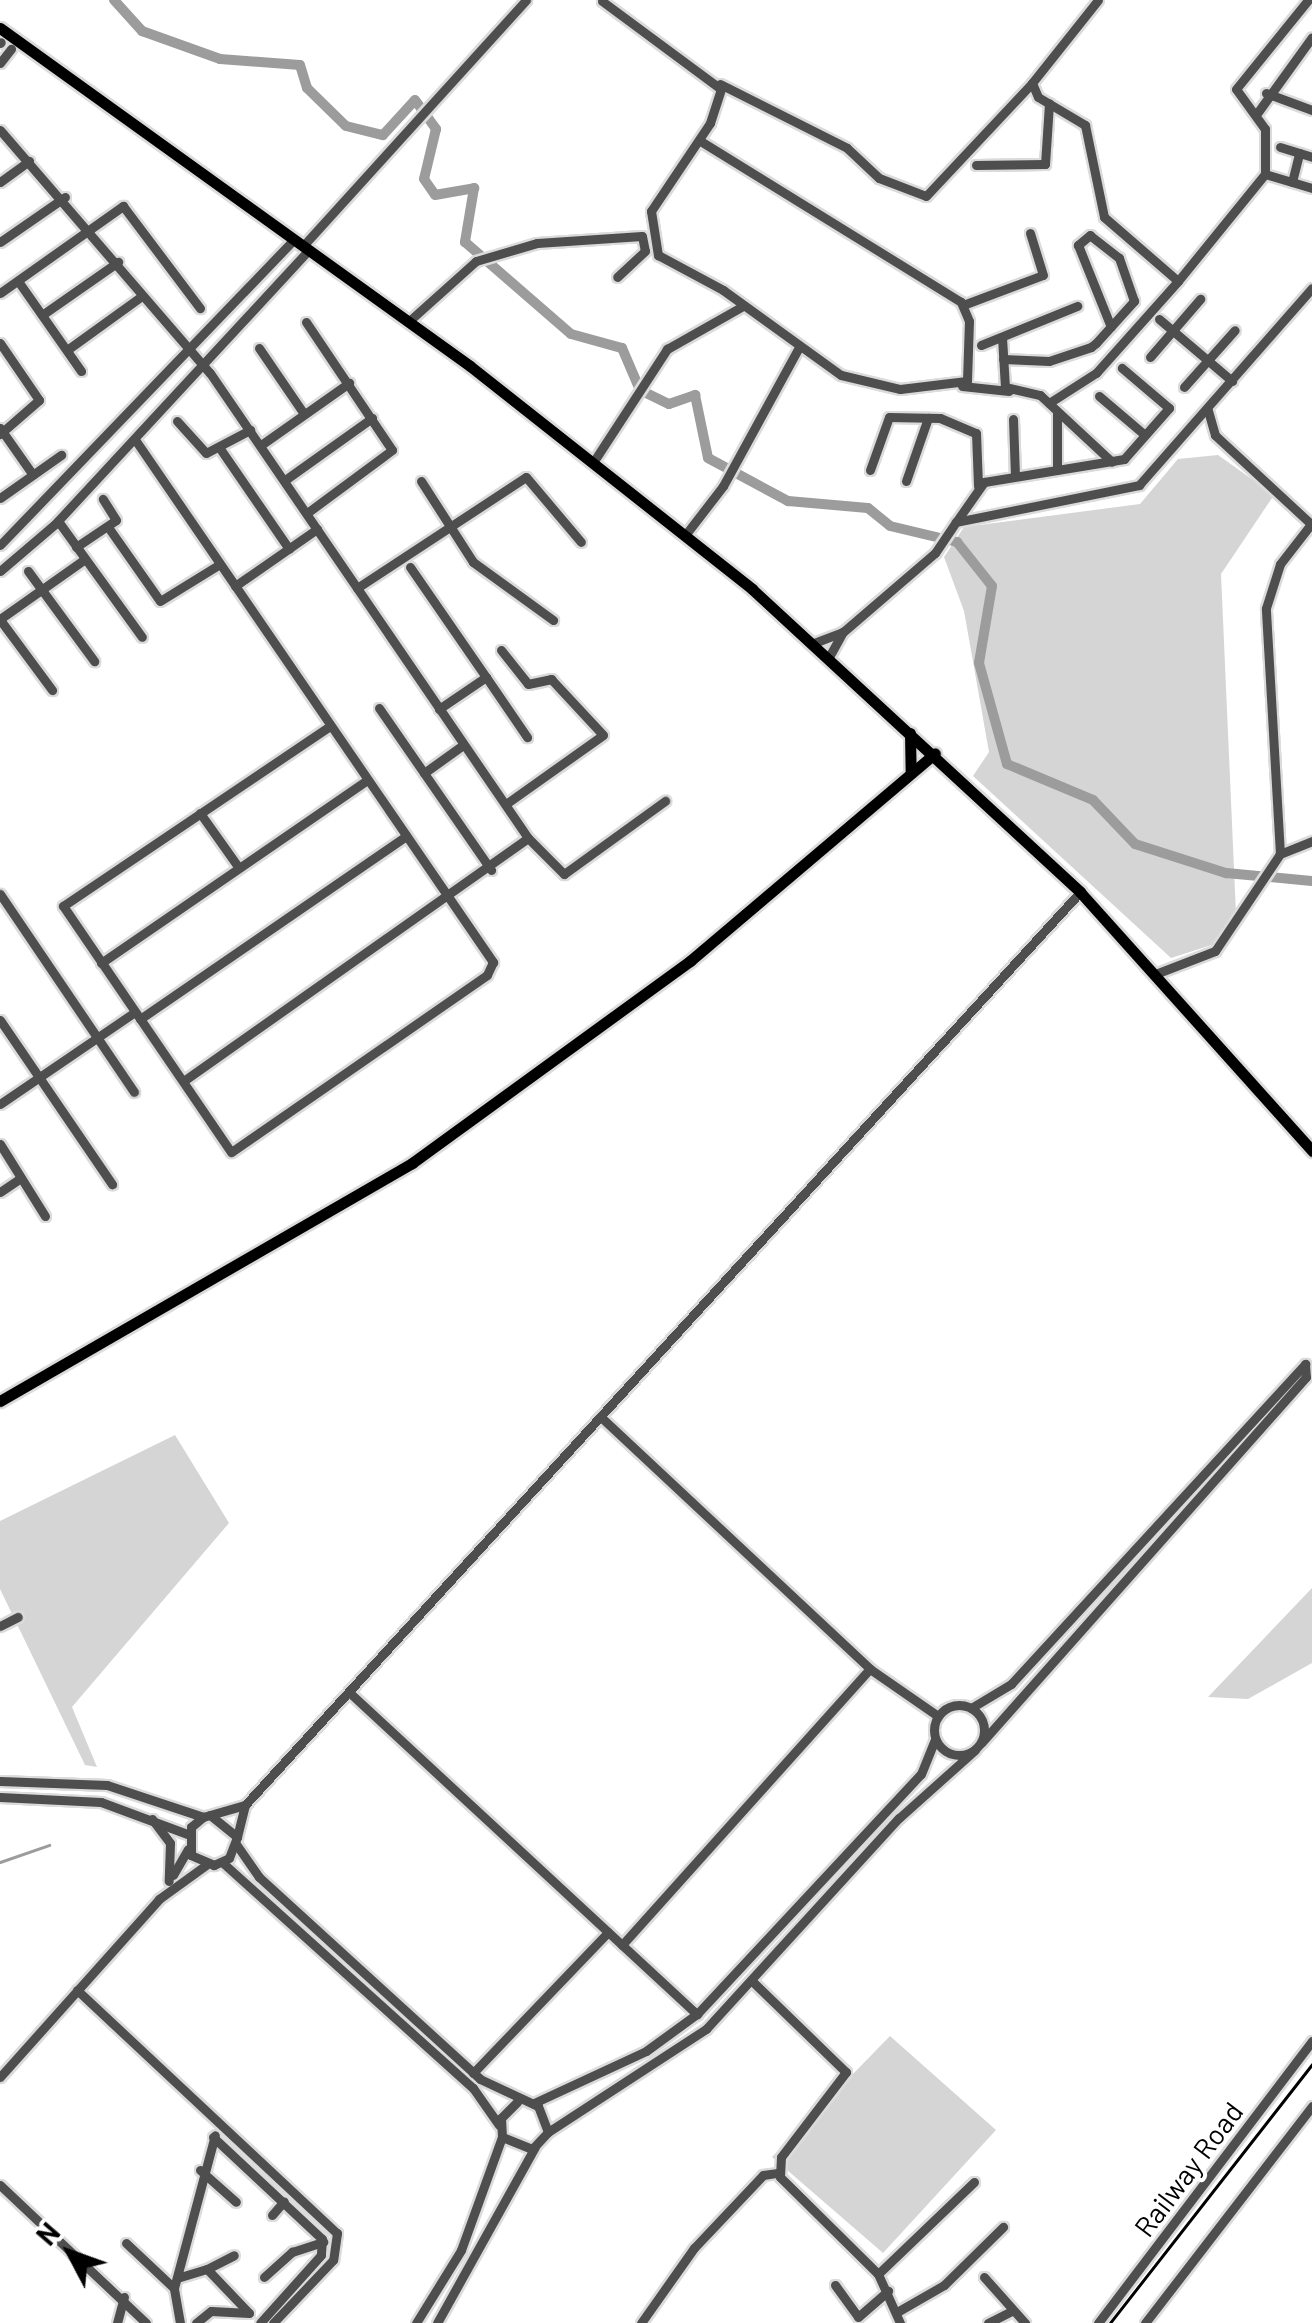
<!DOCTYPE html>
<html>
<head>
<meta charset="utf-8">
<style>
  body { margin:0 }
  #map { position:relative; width:1312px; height:2323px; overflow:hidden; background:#fff; font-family:Barlow,sans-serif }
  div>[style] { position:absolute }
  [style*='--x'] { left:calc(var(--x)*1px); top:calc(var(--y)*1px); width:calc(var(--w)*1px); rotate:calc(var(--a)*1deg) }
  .green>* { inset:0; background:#d5d5d5 }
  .stream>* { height:2.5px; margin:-1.25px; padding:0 1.25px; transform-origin:1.25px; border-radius:1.25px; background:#9c9c9c }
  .river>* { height:10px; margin:-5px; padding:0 5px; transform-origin:5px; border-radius:5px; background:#9c9c9c }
  .roads { filter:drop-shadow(2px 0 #dbdbdb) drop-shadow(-2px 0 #dbdbdb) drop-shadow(0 2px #dbdbdb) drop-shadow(0 -2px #dbdbdb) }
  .minor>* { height:9px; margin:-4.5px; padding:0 4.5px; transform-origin:4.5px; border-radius:4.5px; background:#4e4e4e }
  .minor>.ring { margin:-4.5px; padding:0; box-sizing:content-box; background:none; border:9px solid #4e4e4e; border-radius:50% }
  .major>* { height:11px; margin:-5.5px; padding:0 5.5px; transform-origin:5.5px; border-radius:5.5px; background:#000 }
  .tram>* { height:2.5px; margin:-1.25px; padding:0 1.25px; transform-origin:1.25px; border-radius:1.25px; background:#000 }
  span { translate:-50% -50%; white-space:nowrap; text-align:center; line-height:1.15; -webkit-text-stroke:8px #fff; paint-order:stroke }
  .street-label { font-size:28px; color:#000 }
  .north { position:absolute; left:20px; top:2203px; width:100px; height:100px; -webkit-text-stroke:8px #fff; paint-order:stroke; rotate:311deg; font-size:28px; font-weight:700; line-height:40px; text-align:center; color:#000 }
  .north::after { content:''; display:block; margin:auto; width:35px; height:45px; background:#000; clip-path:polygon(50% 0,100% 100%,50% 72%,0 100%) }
</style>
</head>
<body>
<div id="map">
  <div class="green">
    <i style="clip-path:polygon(1218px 455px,1274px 495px,1221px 574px,1236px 914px,1221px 942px,1171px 958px,973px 776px,989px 752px,964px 611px,944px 557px,964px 527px,1140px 504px,1178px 459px)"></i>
    <i style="clip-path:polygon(175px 1435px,229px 1523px,72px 1707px,97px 1767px,85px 1765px,0 1589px,0 1521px)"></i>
    <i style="clip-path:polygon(1312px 1588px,1312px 1663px,1248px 1699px,1208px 1697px)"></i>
    <i style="clip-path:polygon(890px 2036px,996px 2130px,883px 2253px,772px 2157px)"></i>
  </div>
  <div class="stream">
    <i style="--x:0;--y:1862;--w:52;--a:-19.1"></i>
  </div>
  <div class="river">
    <i style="--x:114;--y:0;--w:42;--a:47.9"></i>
    <i style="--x:142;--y:31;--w:83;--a:19.7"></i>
    <i style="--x:220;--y:59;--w:80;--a:4.3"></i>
    <i style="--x:300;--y:65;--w:24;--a:73"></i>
    <i style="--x:307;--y:88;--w:54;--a:44.3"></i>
    <i style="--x:346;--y:126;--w:38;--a:14"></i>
    <i style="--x:383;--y:135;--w:47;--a:-47.6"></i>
    <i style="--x:415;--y:100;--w:36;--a:54"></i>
    <i style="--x:436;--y:129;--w:51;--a:103.5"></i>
    <i style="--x:424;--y:179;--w:19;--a:55"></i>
    <i style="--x:435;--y:195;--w:40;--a:-10"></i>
    <i style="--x:474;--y:188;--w:55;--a:99.5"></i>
    <i style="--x:465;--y:242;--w:140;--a:41"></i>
    <i style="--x:571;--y:334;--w:53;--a:15.4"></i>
    <i style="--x:622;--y:348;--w:46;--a:66.8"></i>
    <i style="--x:640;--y:390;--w:32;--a:26"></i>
    <i style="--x:669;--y:404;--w:28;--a:-19"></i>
    <i style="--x:695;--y:395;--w:64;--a:78.3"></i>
    <i style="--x:708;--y:458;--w:91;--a:28.3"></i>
    <i style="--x:788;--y:501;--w:80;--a:5"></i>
    <i style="--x:868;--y:508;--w:28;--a:39"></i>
    <i style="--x:890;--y:526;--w:69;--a:13.4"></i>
    <i style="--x:957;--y:542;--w:56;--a:51.5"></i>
    <i style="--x:992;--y:586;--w:78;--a:99.6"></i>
    <i style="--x:979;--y:663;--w:105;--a:74.5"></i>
    <i style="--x:1007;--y:764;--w:93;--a:22.7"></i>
    <i style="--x:1093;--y:800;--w:61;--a:46.3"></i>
    <i style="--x:1135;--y:844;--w:96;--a:17.7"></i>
    <i style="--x:1226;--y:873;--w:86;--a:5.3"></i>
  </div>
  <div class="roads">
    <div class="minor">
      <i style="--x:1098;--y:0;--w:106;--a:128.5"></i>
      <i style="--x:1032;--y:83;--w:15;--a:67"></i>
      <i style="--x:1038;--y:97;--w:55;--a:30.8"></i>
      <i style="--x:1085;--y:125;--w:94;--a:78.3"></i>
      <i style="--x:1104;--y:217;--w:98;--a:40.9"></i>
      <i style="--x:1178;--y:281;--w:138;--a:-50.9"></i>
      <i style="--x:1265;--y:174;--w:45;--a:-90"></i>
      <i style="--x:1265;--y:129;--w:49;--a:-125.9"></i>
      <i style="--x:1236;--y:89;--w:114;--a:-51"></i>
      <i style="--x:602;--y:1;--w:148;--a:36.5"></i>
      <i style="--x:721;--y:89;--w:36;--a:108"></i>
      <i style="--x:710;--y:123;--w:106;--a:123.8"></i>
      <i style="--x:651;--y:211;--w:45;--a:81"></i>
      <i style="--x:658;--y:255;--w:74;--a:28.3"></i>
      <i style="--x:723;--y:290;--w:145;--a:35.8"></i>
      <i style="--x:841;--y:375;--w:61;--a:13.3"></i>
      <i style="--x:900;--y:389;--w:67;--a:-6.8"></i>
      <i style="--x:967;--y:381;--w:60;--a:-88.1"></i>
      <i style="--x:969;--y:321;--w:21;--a:-113"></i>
      <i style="--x:961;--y:302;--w:307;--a:-148.3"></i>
      <i style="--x:0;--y:43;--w:1;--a:-45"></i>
      <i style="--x:0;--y:63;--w:18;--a:-52"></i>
      <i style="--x:720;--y:84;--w:142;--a:26.7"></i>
      <i style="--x:847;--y:148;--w:44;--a:43.2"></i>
      <i style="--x:879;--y:178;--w:50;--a:21"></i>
      <i style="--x:926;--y:196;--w:155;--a:-46.8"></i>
      <i style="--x:1266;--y:93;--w:49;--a:20.3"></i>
      <i style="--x:1258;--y:112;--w:92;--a:-54.2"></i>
      <i style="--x:0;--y:130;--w:321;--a:49.2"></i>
      <i style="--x:210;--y:373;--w:563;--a:55.63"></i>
      <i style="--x:528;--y:838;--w:422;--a:144.8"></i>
      <i style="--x:1280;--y:147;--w:34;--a:17"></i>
      <i style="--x:976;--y:165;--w:69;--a:-0.8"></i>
      <i style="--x:1045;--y:164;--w:61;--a:-86.2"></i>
      <i style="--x:1265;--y:174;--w:49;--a:16.6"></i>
      <i style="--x:0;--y:182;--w:36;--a:-36"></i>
      <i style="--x:1292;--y:182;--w:30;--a:-76"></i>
      <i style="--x:0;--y:242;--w:79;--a:-34.7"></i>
      <i style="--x:303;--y:246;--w:332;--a:-47.8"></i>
      <i style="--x:18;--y:281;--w:110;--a:55"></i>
      <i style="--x:0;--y:293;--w:151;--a:-35.3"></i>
      <i style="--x:123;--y:206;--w:128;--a:53"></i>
      <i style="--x:963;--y:305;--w:85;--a:-20.6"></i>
      <i style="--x:1043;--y:275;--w:44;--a:-107.2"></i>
      <i style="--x:42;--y:315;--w:93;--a:-34.9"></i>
      <i style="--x:1159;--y:319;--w:96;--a:40.3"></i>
      <i style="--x:306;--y:322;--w:154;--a:56.1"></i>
      <i style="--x:392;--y:450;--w:106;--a:143.5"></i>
      <i style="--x:408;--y:322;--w:91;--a:-41.9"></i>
      <i style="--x:476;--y:261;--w:64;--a:-16.4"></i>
      <i style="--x:537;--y:243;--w:105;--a:-3.8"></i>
      <i style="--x:642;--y:236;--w:15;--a:79"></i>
      <i style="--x:645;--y:251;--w:38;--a:137"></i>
      <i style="--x:1002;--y:337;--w:50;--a:86.6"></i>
      <i style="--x:1005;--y:387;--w:36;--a:13"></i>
      <i style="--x:1040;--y:395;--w:98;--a:42.9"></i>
      <i style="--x:0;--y:343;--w:69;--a:55.6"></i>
      <i style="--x:39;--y:400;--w:52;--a:138.9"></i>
      <i style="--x:981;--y:345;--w:104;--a:-22.1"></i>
      <i style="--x:259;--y:348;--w:80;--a:55.7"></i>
      <i style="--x:67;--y:350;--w:92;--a:-35.8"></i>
      <i style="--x:1150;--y:357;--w:77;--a:-49.2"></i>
      <i style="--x:1003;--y:359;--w:46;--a:2.5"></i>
      <i style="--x:1049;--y:361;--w:44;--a:-18.4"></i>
      <i style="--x:1091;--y:347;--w:6;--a:-39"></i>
      <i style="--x:1096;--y:343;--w:57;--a:-47.9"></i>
      <i style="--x:1134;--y:301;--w:46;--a:-109.2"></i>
      <i style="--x:1119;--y:258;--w:37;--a:-142"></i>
      <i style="--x:1090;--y:235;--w:16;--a:140"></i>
      <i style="--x:1078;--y:245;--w:88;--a:68.1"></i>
      <i style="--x:962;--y:386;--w:47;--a:6.1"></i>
      <i style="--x:1184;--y:387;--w:76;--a:-48.2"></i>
      <i style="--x:1099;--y:396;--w:60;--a:40.3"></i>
      <i style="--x:1049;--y:403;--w:56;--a:-32.6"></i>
      <i style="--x:1096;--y:373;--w:123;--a:-48.3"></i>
      <i style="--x:1013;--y:419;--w:57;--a:88"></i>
      <i style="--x:177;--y:421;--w:43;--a:47.8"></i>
      <i style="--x:206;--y:453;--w:50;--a:-27.6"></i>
      <i style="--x:0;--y:428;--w:57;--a:54.9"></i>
      <i style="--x:136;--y:441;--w:632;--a:55.58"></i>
      <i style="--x:493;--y:962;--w:14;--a:115"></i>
      <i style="--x:487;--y:975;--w:311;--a:145.3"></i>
      <i style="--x:231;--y:1152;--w:298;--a:-124.3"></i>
      <i style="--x:63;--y:906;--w:322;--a:-34"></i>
      <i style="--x:261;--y:445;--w:108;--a:-35.2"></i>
      <i style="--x:221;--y:450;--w:120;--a:55.5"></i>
      <i style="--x:594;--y:461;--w:134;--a:-56.9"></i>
      <i style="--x:667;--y:349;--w:87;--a:-29.5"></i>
      <i style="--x:870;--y:470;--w:56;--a:-70.3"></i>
      <i style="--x:889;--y:417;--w:51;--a:1.1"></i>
      <i style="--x:940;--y:418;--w:39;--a:23"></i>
      <i style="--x:976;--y:433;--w:53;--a:87.8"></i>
      <i style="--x:1057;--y:470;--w:56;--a:-90"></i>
      <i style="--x:285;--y:480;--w:107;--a:-35.5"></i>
      <i style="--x:421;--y:481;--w:96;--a:57.3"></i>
      <i style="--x:473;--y:562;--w:99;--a:35.9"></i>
      <i style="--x:906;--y:481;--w:67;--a:-70.8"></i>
      <i style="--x:0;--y:498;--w:75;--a:-35.2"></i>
      <i style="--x:58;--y:521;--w:143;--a:54.1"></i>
      <i style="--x:956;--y:522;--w:49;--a:-55"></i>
      <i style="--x:984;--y:482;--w:142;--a:-9.3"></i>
      <i style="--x:1124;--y:459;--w:68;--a:-48.6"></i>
      <i style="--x:1169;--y:408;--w:62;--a:-139.6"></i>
      <i style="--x:108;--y:527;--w:90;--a:54.9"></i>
      <i style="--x:160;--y:601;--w:70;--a:-31.7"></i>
      <i style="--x:686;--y:534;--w:61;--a:-52.4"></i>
      <i style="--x:723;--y:486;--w:156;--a:-61.3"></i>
      <i style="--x:0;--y:545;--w:423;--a:-46.1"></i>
      <i style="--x:76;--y:547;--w:48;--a:-34"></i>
      <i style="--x:116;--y:520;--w:25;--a:-122"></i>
      <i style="--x:410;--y:567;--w:134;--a:55.4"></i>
      <i style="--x:486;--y:677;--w:57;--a:145.8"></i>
      <i style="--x:0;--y:571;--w:72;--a:-40.5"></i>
      <i style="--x:55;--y:524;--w:372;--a:-47.2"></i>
      <i style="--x:28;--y:571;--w:112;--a:53.7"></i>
      <i style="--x:235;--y:586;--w:100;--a:-34.8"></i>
      <i style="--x:357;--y:588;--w:202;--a:-33.3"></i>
      <i style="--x:526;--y:477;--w:85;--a:49.8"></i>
      <i style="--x:0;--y:619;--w:104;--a:-35.2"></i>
      <i style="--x:1;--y:621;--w:86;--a:53.5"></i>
      <i style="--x:814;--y:643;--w:31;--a:-21"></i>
      <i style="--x:843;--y:632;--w:121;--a:-40.7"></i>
      <i style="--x:935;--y:553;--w:37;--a:-56"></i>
      <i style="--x:956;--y:522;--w:187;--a:-11.4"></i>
      <i style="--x:1139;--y:485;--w:262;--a:-48.7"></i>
      <i style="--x:501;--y:650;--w:43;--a:51.5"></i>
      <i style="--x:528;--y:684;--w:24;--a:-12"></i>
      <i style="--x:551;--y:679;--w:76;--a:47.1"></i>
      <i style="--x:603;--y:735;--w:119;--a:144.6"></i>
      <i style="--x:829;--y:657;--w:29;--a:-61"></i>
      <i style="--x:486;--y:677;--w:73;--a:55.7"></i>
      <i style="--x:379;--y:708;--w:197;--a:55.3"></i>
      <i style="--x:424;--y:773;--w:48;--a:-35.7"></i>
      <i style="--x:200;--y:813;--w:67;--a:54.7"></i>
      <i style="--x:528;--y:838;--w:51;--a:45"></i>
      <i style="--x:564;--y:874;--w:125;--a:-35.9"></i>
      <i style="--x:1280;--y:854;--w:35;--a:-22"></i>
      <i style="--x:0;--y:894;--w:239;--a:55.9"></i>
      <i style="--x:101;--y:963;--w:323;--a:-34.5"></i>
      <i style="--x:1158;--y:973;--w:61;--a:-21.1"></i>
      <i style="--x:1215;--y:951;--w:117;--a:-56.2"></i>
      <i style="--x:1280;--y:854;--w:246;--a:-93.3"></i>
      <i style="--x:1266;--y:608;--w:46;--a:-72.3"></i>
      <i style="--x:1280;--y:564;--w:51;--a:-52.2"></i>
      <i style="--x:1311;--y:524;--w:131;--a:-137.2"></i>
      <i style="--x:1215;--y:435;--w:26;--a:-106"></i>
      <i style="--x:140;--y:1019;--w:323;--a:-34.5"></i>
      <i style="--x:0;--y:1020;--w:199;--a:55.7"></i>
      <i style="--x:0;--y:1104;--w:163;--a:-34.3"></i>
      <i style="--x:0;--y:1144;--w:85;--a:58"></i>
      <i style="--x:0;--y:1192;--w:25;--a:-34"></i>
      <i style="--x:602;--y:1418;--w:367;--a:43.1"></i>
      <i style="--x:870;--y:1669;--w:83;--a:34.7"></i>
      <i style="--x:0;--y:1626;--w:20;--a:-27"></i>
      <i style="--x:350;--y:1693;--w:473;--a:42.8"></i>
      <i class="ring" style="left:934px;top:1705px;width:41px;height:41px"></i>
      <i style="--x:971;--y:1708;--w:47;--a:-31"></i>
      <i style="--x:1011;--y:1684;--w:435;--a:-47.4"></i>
      <i style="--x:1305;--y:1364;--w:13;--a:86"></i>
      <i style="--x:1306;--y:1377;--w:489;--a:131.6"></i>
      <i style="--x:0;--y:1781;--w:107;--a:2.1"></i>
      <i style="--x:107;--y:1785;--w:101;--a:18.4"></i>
      <i style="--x:0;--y:1797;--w:101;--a:2.8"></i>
      <i style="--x:101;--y:1802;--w:92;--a:20.4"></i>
      <i style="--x:210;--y:1815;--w:35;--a:39"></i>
      <i style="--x:237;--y:1837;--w:22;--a:111"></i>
      <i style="--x:229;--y:1858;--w:17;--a:155"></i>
      <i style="--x:214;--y:1865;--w:25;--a:-157"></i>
      <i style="--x:191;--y:1855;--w:28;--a:-90"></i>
      <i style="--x:191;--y:1827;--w:16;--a:-40"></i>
      <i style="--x:203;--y:1817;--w:44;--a:-15.9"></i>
      <i style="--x:152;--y:1819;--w:30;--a:53"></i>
      <i style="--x:170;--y:1843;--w:38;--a:92"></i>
      <i style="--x:237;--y:1837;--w:33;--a:-76"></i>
      <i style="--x:245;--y:1805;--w:1237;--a:-47.55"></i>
      <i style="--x:236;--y:1844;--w:40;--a:55.1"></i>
      <i style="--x:259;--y:1877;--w:299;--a:42.4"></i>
      <i style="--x:480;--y:2079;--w:64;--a:25"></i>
      <i style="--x:538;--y:2106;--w:28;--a:69"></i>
      <i style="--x:548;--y:2132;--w:23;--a:133"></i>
      <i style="--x:532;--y:2149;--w:32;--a:-158"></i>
      <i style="--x:502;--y:2137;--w:19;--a:-93"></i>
      <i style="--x:501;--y:2118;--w:23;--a:-45"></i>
      <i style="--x:223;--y:1863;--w:336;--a:42"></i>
      <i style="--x:473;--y:2088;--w:45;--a:54.9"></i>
      <i style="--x:173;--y:1875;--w:30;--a:-60"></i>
      <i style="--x:622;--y:1945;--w:371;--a:-48.1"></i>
      <i style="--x:752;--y:1981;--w:131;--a:44.1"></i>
      <i style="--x:846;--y:2072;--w:107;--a:127.4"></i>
      <i style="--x:781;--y:2157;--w:20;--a:93"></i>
      <i style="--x:780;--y:2177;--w:138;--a:44.7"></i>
      <i style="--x:878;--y:2274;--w:54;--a:65.8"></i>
      <i style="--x:77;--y:1990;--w:356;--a:43.1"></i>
      <i style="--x:337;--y:2233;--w:27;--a:98"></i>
      <i style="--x:333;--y:2260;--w:87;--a:133.6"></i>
      <i style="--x:473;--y:2073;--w:195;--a:-46.2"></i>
      <i style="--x:0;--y:2077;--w:239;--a:-48.2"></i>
      <i style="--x:159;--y:1899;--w:58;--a:-35.9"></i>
      <i style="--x:534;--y:2103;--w:123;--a:-24.9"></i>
      <i style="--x:646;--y:2051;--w:63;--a:-36"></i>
      <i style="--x:697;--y:2014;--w:328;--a:-47"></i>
      <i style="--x:921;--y:1774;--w:38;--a:-68"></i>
      <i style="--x:548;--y:2132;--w:189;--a:-33.1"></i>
      <i style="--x:706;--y:2029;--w:286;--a:-47.6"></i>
      <i style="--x:899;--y:1818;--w:102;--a:-41.8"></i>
      <i style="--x:213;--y:2137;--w:149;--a:43.1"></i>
      <i style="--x:322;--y:2239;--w:16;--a:94"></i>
      <i style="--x:321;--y:2255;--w:91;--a:131.9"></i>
      <i style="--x:200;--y:2170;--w:48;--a:41.6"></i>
      <i style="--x:0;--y:2185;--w:201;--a:43.4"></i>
      <i style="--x:272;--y:2215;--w:18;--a:-49"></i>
      <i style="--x:126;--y:2243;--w:66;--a:43.2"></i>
      <i style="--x:878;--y:2274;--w:133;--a:-43.8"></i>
      <i style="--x:264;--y:2277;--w:38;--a:-42"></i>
      <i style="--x:292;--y:2252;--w:33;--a:-18"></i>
      <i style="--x:984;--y:2277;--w:62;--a:48.3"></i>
      <i style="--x:177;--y:2278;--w:31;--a:-17"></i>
      <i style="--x:835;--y:2285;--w:39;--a:54"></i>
      <i style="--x:858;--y:2317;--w:40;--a:-41"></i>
      <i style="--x:897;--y:2312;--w:54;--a:-29.9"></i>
      <i style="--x:944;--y:2285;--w:83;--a:-44.5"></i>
      <i style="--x:117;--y:2323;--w:27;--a:-75"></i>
      <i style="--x:180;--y:2323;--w:36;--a:-100"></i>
      <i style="--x:174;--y:2288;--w:158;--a:-75"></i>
      <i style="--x:196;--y:2323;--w:19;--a:-39"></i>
      <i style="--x:211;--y:2311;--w:38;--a:3"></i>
      <i style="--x:249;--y:2313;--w:61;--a:-133.7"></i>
      <i style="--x:207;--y:2269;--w:30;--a:-27"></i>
      <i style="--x:416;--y:2323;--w:86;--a:-58.3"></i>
      <i style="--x:461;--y:2250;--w:120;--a:-70.1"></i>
      <i style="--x:437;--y:2323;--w:201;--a:-60.9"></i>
      <i style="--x:641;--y:2323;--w:92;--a:-54.8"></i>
      <i style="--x:694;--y:2248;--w:100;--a:-46.6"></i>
      <i style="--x:763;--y:2175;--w:15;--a:-8"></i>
      <i style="--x:988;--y:2323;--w:27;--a:-27"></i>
      <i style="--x:1098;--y:2323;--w:354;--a:-52.8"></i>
      <i style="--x:1145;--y:2323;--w:274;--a:-52.4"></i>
    </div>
    <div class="major">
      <i style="--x:0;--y:28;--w:579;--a:35.72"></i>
      <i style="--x:470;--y:366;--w:360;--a:38.3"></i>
      <i style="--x:752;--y:589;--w:447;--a:42.7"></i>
      <i style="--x:1080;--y:892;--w:348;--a:48.1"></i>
      <i style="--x:910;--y:733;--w:39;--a:89"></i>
      <i style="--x:0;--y:1401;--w:476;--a:-30"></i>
      <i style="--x:412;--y:1163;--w:344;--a:-36"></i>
      <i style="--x:690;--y:961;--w:321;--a:-40.3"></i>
    </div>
  </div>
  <div class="tram">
    <i style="--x:1110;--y:2323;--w:328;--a:-52"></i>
  </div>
  <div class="street-label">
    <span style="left:1188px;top:2169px;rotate:-53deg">Railway Road</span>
  </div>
  <div class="north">N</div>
</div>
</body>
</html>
